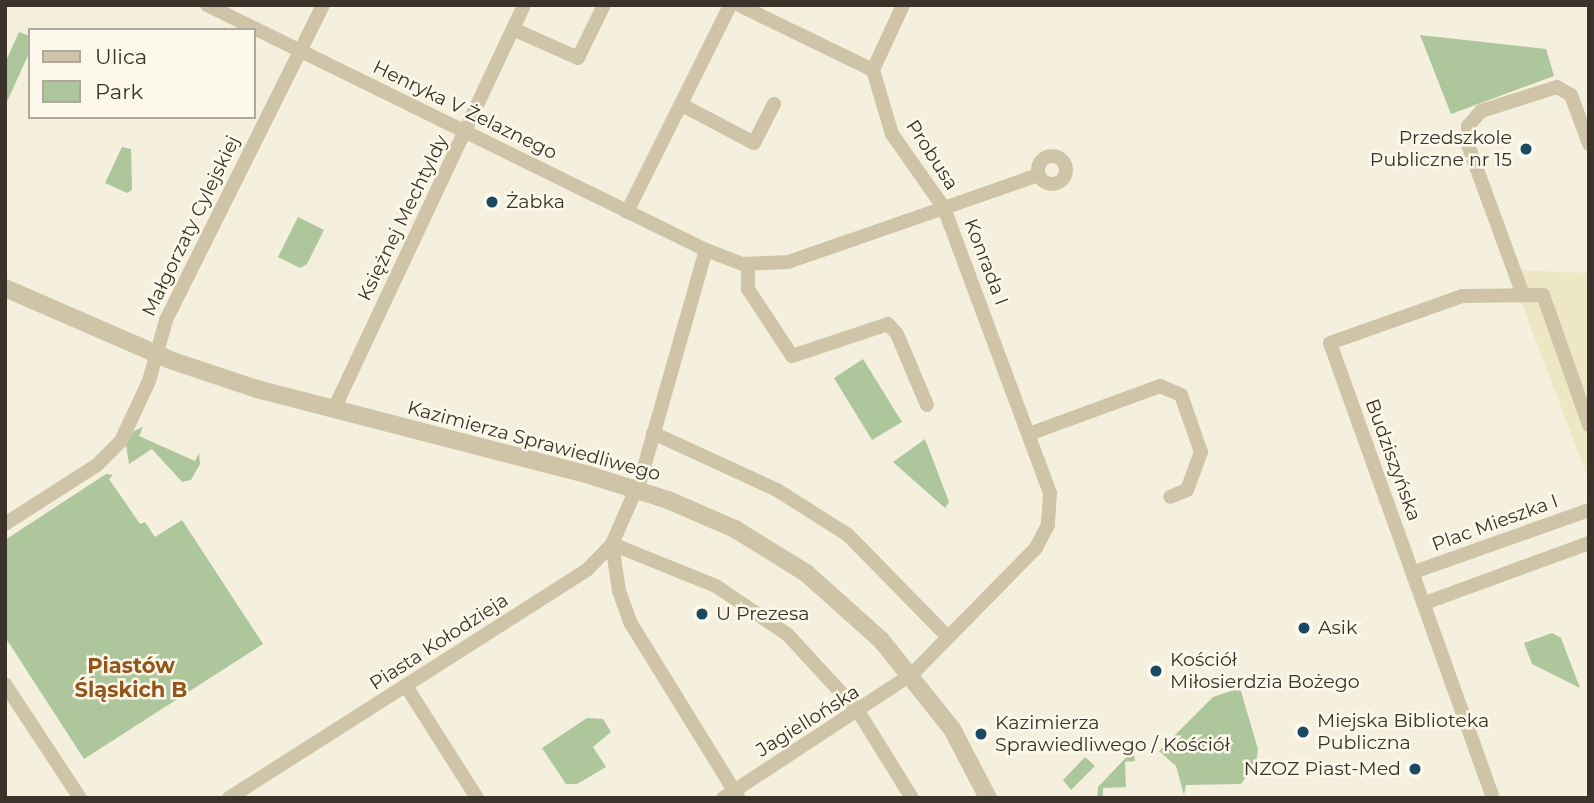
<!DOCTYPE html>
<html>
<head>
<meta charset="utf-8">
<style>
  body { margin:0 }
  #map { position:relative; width:1594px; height:803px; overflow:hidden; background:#f5f0de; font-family:Montserrat,sans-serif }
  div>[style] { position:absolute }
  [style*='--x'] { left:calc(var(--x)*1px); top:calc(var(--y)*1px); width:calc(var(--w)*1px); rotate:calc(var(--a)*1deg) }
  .green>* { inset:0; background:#adc69c }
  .plaza>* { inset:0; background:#eee7c4 }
  .minor>* { height:14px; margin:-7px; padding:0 7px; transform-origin:7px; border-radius:7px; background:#cfc4a8 }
  .minor>.ring { margin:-7px; padding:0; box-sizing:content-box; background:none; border:14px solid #cfc4a8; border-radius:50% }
  .tertiary>* { height:18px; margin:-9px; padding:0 9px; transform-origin:9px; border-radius:9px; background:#cfc4a8 }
  .dots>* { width:19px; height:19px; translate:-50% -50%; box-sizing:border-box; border:4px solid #fcf8eb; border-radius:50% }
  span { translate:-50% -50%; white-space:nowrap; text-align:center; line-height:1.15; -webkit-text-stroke:5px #fcf8eb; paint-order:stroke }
  .street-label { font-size:19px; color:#3b3329 }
  .poi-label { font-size:19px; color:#3b3329 }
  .right { translate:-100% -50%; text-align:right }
  .left { translate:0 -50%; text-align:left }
  .neighbourhood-label { font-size:21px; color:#935519; font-weight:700 }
  .frame { position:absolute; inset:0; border:7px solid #3b3329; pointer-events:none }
  .legend { position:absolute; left:28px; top:28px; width:228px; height:91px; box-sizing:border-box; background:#fcf8eb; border:2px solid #afa99d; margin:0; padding:9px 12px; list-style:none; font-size:21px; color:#3b3329 }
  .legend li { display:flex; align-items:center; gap:14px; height:35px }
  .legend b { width:35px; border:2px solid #afa99d }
</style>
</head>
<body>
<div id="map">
  <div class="green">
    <i style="clip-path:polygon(19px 32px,30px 36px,30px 51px,5px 106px,5px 63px)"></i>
    <i style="clip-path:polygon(1420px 35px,1546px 49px,1554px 76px,1451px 114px)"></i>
    <i style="clip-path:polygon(122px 147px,131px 149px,132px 190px,127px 193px,105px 183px)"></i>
    <i style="clip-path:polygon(298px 217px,324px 230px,307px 264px,300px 268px,278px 257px)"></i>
    <i style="clip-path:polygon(863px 359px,902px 422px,872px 440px,834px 378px)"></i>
    <i style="clip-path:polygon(143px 427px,139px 436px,195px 461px,199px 453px,200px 464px,191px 480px,182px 482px,152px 449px,129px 464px,126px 445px,134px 431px)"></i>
    <i style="clip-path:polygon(925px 439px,949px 502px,945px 508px,893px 462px)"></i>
    <i style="clip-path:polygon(106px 474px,113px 475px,109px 479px,140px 524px,145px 522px,155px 537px,182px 520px,263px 644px,84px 759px,5px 637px,5px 540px)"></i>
    <i style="clip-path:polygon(1552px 633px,1561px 638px,1580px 688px,1532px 664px,1524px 643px)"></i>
    <i style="clip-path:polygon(1240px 688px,1258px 749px,1256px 764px,1241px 784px,1186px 785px,1184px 795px,1176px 766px,1159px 751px,1213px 697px)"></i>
    <i style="clip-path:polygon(587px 718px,603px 719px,611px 732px,593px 747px,606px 767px,577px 784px,566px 784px,542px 748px)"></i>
    <i style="clip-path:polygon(1133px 750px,1135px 761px,1125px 762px,1126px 787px,1103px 788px,1103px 798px,1097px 798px,1098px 787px)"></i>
    <i style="clip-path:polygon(1085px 757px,1095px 766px,1071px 790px,1063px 780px)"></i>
  </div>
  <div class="plaza">
    <i style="clip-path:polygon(1509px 270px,1589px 273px,1589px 481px)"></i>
  </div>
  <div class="minor">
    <i style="--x:207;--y:5;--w:556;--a:26.15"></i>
    <i style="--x:739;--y:5;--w:149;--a:25.9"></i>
    <i style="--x:903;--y:5;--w:72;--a:114.8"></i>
    <i style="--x:873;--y:70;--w:67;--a:73.5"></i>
    <i style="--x:892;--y:134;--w:90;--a:54.9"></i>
    <i style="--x:944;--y:208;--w:100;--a:-19.3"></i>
    <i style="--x:513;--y:29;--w:71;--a:24"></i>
    <i style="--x:578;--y:58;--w:59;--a:-63.9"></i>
    <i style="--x:682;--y:105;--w:81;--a:27.8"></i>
    <i style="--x:754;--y:143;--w:44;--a:-62.9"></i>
    <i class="ring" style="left:1038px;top:156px;width:14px;height:14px"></i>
    <i style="--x:627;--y:212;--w:231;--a:-63.5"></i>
    <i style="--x:748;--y:264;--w:25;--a:90"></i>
    <i style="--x:748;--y:289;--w:80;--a:56.7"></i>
    <i style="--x:792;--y:356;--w:101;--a:-18.4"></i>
    <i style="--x:888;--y:324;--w:13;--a:48"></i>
    <i style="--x:897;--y:334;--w:77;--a:67.1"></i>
    <i style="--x:1523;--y:295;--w:160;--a:-110.1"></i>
    <i style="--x:1468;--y:145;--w:19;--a:-90"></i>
    <i style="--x:1468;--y:126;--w:20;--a:-49"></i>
    <i style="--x:1481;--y:111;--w:80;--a:-17.5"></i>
    <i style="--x:1557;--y:87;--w:16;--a:30"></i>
    <i style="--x:1571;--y:95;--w:52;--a:69.8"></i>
    <i style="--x:334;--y:409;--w:446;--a:-64.8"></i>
    <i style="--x:653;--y:433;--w:136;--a:24.7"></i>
    <i style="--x:777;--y:490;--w:84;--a:32.4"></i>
    <i style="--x:848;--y:535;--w:143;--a:45.6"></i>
    <i style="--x:1029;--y:434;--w:140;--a:-20.1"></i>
    <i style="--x:1160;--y:386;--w:23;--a:23"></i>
    <i style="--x:1181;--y:395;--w:60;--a:70.7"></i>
    <i style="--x:1201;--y:452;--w:40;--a:110.2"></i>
    <i style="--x:1187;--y:490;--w:18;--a:158"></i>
    <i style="--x:5;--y:524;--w:109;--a:-32.7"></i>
    <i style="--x:97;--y:465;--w:34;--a:-45"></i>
    <i style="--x:121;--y:441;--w:66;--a:-65"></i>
    <i style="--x:149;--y:381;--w:63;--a:-74.4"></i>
    <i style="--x:166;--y:320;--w:352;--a:-63.5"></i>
    <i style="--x:612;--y:544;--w:112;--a:22"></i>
    <i style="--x:716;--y:586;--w:87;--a:34.2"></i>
    <i style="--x:788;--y:635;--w:103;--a:47.4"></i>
    <i style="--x:858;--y:711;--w:102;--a:58.2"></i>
    <i style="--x:612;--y:544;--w:48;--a:81.5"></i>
    <i style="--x:619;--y:591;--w:33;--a:70"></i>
    <i style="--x:630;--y:622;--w:206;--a:58.3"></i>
    <i style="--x:1414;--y:572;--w:186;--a:-19.5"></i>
    <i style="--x:1425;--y:603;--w:175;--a:-20.1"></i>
    <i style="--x:5;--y:684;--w:136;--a:56.7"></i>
    <i style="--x:406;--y:686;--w:133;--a:57.6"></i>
    <i style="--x:229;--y:798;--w:424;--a:-32.5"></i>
    <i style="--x:587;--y:570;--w:36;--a:-46"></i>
    <i style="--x:612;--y:544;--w:72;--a:-66.3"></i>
    <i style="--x:641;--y:478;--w:237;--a:-74.1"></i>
    <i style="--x:706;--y:250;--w:40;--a:21"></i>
    <i style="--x:743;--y:264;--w:45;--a:-2.5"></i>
    <i style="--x:788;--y:262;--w:165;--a:-19.1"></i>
    <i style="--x:944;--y:208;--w:304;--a:69.6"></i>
    <i style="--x:1050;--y:493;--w:32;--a:94"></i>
    <i style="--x:1048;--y:525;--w:26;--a:118"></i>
    <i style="--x:1036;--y:548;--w:177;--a:134.5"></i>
    <i style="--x:912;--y:674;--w:226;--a:146.7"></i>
    <i style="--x:1493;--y:798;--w:483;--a:-109.7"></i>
    <i style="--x:1330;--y:343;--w:140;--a:-19.6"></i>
    <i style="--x:1462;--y:296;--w:81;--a:-0.7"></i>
    <i style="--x:1543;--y:295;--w:138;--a:70.5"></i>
  </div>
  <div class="tertiary">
    <i style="--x:5;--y:288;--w:183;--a:23.5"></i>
    <i style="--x:173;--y:361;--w:89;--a:18.4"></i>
    <i style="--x:257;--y:389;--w:340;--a:14.5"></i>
    <i style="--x:586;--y:474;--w:86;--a:17.6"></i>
    <i style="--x:668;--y:500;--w:73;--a:23.4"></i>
    <i style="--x:735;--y:529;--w:84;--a:31.8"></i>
    <i style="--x:806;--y:573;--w:101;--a:41.8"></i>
    <i style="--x:881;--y:640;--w:114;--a:51.4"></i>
    <i style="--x:952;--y:729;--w:78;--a:62.4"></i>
  </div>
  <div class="dots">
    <i style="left:1526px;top:149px;background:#1a4a62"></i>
    <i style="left:492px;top:202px;background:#1a4a62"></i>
    <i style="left:702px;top:614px;background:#1a4a62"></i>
    <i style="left:1304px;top:628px;background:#1a4a62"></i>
    <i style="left:1156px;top:671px;background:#1a4a62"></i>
    <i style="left:1303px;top:732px;background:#1a4a62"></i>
    <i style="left:981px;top:734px;background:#1a4a62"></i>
    <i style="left:1415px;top:769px;background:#1a4a62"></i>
  </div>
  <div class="street-label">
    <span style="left:465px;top:110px;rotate:26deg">Henryka V Żelaznego</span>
    <span style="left:932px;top:155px;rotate:57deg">Probusa</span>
    <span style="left:403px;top:218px;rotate:-64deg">Księżnej Mechtyldy</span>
    <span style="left:191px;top:226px;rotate:-64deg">Małgorzaty Cylejskiej</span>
    <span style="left:986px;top:262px;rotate:69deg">Konrada I</span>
    <span style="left:534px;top:441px;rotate:15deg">Kazimierza Sprawiedliwego</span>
    <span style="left:1393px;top:460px;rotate:70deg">Budziszyńska</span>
    <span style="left:1495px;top:523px;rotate:-20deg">Plac Mieszka I</span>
    <span style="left:439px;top:642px;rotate:-33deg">Piasta Kołodzieja</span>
    <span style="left:808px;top:721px;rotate:-32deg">Jagiellońska</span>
  </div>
  <div class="poi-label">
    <span class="right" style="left:1512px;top:149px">Przedszkole<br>Publiczne nr 15</span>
    <span class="left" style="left:506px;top:202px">Żabka</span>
    <span class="left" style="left:716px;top:614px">U Prezesa</span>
    <span class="left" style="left:1318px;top:628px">Asik</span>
    <span class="left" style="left:1170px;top:671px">Kościół<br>Miłosierdzia Bożego</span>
    <span class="left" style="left:1317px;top:732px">Miejska Biblioteka<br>Publiczna</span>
    <span class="left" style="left:995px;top:734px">Kazimierza<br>Sprawiedliwego / Kościół</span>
    <span class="right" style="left:1401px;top:769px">NZOZ Piast-Med</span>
  </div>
  <div class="neighbourhood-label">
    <span style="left:131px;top:678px">Piastów<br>Śląskich B</span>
  </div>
  <div class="frame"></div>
  <ul class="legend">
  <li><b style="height:9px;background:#cfc4a8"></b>Ulica</li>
  <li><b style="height:19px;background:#adc69c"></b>Park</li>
  </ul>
</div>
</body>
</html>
